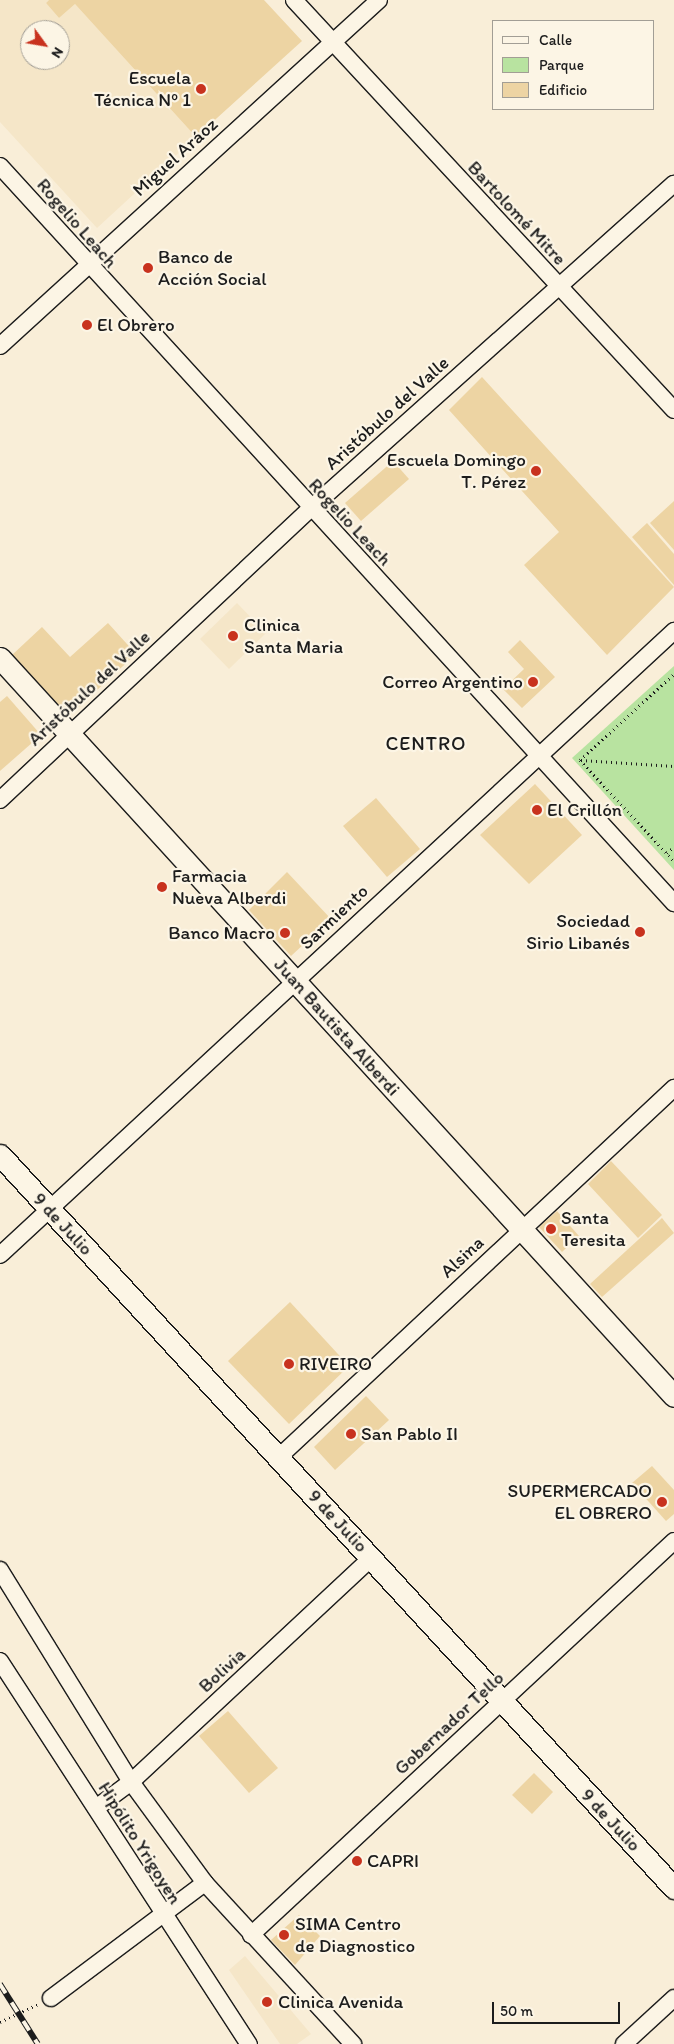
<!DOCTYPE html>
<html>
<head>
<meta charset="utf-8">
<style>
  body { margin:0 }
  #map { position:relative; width:674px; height:2044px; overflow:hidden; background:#f9eed8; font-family:Itim,sans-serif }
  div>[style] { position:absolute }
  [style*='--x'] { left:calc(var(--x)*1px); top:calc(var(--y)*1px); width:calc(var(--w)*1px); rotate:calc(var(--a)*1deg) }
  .built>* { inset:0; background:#f5e6c8 }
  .green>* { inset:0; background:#b8e3a0 }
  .building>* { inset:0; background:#edd4a3 }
  .path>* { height:3px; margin-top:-1.5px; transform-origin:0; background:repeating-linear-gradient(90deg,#1c1c1c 0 1px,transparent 0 5px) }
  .roads { filter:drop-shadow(1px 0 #1c1c1c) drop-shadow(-1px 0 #1c1c1c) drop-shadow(0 1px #1c1c1c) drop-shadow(0 -1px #1c1c1c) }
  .minor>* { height:16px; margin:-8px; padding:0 8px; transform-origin:8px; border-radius:8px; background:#fcf5e5 }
  .major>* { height:21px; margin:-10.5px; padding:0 10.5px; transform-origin:10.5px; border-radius:10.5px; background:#fcf5e5 }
  .rail>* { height:5.5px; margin-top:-2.75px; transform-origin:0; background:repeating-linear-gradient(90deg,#fcf5e5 0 11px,#1c1c1c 0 22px); box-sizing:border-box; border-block:1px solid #1c1c1c }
  .dots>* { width:14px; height:14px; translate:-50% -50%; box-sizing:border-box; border:2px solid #fcf5e5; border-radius:50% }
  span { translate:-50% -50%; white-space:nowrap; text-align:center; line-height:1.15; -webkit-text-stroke:4.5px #fcf5e5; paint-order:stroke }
  .poi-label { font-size:19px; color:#1c1c1c }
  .right { translate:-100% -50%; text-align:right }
  .left { translate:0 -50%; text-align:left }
  .street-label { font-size:19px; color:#1c1c1c }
  .neighbourhood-label { font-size:20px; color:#1c1c1c; letter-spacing:1px }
  .legend { position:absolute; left:492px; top:20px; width:162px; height:90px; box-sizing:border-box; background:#fcf5e5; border:1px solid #a29e95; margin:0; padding:6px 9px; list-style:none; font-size:15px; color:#1c1c1c }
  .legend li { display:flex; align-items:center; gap:10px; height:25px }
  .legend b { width:25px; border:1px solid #a29e95 }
  .north { position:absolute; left:20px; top:20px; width:50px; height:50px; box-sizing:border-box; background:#fcf5e5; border:1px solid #a29e95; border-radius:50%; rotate:122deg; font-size:14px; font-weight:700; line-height:20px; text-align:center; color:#1c1c1c }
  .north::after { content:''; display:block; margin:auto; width:18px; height:22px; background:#c8321e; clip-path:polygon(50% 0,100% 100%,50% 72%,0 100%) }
  .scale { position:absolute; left:492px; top:2002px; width:128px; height:22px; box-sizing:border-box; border:2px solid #1c1c1c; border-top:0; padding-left:6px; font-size:15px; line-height:18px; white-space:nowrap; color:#1c1c1c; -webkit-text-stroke:4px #fcf5e5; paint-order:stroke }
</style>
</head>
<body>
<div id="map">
  <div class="built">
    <i style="clip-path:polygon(evenodd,0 0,49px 0,46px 3px,59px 18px,75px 4px,196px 137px,97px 228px,0 122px,0 0,30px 30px,60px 30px,60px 60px,30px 60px,30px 30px)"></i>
    <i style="clip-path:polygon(237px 603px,266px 633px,229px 669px,200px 639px)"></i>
    <i style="clip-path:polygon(245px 1956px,311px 2034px,297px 2044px,280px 2044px,229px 1970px)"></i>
  </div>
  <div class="green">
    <i style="clip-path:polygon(674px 666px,674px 870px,572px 758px)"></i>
  </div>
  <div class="building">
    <i style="clip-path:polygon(49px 0,264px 0,302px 41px,196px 137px,75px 4px,59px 18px,46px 3px)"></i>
    <i style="clip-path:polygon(482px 377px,674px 587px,607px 655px,524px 565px,559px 532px,449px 410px)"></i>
    <i style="clip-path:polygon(393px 461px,409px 479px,361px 521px,345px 503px)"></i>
    <i style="clip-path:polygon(674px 501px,674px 550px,650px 523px)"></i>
    <i style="clip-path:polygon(647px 523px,674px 554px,674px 585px,632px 537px)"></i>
    <i style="clip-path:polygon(108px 623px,136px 654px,69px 716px,12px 655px,42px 627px,70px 657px)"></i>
    <i style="clip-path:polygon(520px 640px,555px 677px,522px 708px,503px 689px,524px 669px,508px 652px)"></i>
    <i style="clip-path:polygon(7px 696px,41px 735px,0 771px,0 702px)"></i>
    <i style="clip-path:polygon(535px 784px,582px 835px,529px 884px,480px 835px)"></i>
    <i style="clip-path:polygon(376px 798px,420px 849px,387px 877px,343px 826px)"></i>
    <i style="clip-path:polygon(287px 872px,331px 919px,291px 956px,249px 910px)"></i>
    <i style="clip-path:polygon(611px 1161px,662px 1215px,638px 1238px,588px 1184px)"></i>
    <i style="clip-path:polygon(557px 1211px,579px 1236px,562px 1252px,539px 1227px)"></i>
    <i style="clip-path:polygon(662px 1218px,674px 1233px,602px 1297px,590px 1284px)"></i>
    <i style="clip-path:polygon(290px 1302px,349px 1366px,289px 1424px,228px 1361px)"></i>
    <i style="clip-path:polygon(366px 1396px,389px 1420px,335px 1470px,314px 1447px)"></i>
    <i style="clip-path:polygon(652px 1466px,674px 1490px,674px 1514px,666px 1521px,632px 1483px)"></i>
    <i style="clip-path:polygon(228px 1711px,278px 1768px,249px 1793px,199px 1736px)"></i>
    <i style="clip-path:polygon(534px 1773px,553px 1792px,532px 1814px,512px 1795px)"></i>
    <i style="clip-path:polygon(299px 1915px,320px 1936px,295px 1965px,271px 1940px)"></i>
  </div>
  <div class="path">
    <i style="--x:580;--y:760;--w:138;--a:47.1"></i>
    <i style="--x:580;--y:760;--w:127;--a:-42.5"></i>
    <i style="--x:581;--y:760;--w:93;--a:3.7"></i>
    <i style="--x:667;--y:853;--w:9;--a:-41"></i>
    <i style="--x:0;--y:2022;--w:42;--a:-25.3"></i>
  </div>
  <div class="roads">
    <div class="minor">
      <i style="--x:294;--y:0;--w:559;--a:47.17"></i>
      <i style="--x:0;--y:166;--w:999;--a:47.56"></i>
      <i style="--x:0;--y:346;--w:513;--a:-42.39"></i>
      <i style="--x:0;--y:800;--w:425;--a:-43.2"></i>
      <i style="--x:310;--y:509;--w:488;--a:-41.8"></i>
      <i style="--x:0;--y:1255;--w:919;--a:-42.79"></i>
      <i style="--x:279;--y:1457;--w:541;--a:-43.05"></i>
      <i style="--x:0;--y:1570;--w:249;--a:58.3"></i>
      <i style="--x:131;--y:1782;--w:125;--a:53.8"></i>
      <i style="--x:205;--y:1883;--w:219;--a:47.4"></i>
      <i style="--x:0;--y:1661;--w:457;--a:57"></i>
      <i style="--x:96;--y:1808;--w:44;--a:-36.6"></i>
      <i style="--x:131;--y:1782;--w:330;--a:-43"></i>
      <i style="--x:251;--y:1935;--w:578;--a:-42.97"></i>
      <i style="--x:51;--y:1998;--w:192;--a:-36.8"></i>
      <i style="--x:624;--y:2044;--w:68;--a:-42.6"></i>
    </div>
    <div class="major">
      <i style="--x:0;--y:658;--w:999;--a:47.6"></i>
      <i style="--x:0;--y:1155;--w:996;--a:47.4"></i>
    </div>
  </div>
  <div class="rail">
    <i style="--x:0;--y:1984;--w:71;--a:57.7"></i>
  </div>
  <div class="dots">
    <i style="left:201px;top:89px;background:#c8321e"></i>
    <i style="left:148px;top:268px;background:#c8321e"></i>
    <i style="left:87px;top:325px;background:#c8321e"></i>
    <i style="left:536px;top:471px;background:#c8321e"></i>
    <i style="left:233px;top:636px;background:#c8321e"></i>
    <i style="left:533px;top:682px;background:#c8321e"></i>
    <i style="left:537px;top:810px;background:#c8321e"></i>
    <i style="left:162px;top:887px;background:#c8321e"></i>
    <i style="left:640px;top:932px;background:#c8321e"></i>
    <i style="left:285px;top:933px;background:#c8321e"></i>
    <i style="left:551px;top:1229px;background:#c8321e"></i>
    <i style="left:289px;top:1364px;background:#c8321e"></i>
    <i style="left:351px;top:1434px;background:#c8321e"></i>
    <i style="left:662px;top:1502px;background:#c8321e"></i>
    <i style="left:357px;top:1861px;background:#c8321e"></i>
    <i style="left:284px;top:1935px;background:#c8321e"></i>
    <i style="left:267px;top:2002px;background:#c8321e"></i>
  </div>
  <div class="poi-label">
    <span class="right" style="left:191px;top:89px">Escuela<br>Técnica Nº 1</span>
    <span class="left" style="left:158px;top:268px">Banco de<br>Acción Social</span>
    <span class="left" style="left:97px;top:325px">El Obrero</span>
    <span class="right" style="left:526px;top:471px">Escuela Domingo<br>T. Pérez</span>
    <span class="left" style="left:244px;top:636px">Clinica<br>Santa Maria</span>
    <span class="right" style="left:523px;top:682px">Correo Argentino</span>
    <span class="left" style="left:547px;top:810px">El Crillón</span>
    <span class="left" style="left:172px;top:887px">Farmacia<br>Nueva Alberdi</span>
    <span class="right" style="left:630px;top:932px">Sociedad<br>Sirio Libanés</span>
    <span class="right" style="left:275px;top:933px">Banco Macro</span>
    <span class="left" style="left:561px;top:1229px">Santa<br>Teresita</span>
    <span class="left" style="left:299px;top:1364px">RIVEIRO</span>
    <span class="left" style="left:361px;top:1434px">San Pablo II</span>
    <span class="right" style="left:652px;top:1502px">SUPERMERCADO<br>EL OBRERO</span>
    <span class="left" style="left:367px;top:1861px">CAPRI</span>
    <span class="left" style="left:295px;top:1935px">SIMA Centro<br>de Diagnostico</span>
    <span class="left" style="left:278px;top:2002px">Clinica Avenida</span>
  </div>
  <div class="street-label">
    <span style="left:175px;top:157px;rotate:-42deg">Miguel Aráoz</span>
    <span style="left:517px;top:213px;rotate:47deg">Bartolomé Mitre</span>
    <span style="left:77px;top:223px;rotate:49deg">Rogelio Leach</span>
    <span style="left:387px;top:413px;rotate:-42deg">Aristóbulo del Valle</span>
    <span style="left:350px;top:522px;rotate:47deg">Rogelio Leach</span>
    <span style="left:89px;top:688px;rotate:-43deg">Aristóbulo del Valle</span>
    <span style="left:334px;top:917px;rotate:-43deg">Sarmiento</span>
    <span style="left:337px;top:1027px;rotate:48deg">Juan Bautista Alberdi</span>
    <span style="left:63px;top:1224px;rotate:47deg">9 de Julio</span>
    <span style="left:462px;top:1257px;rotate:-43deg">Alsina</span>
    <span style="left:338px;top:1521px;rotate:47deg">9 de Julio</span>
    <span style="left:222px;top:1670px;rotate:-43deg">Bolivia</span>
    <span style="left:449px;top:1723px;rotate:-43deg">Gobernador Tello</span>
    <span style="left:611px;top:1820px;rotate:47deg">9 de Julio</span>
    <span style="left:140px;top:1843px;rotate:58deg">Hipólito Yrigoyen</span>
  </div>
  <div class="neighbourhood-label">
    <span style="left:426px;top:743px">CENTRO</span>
  </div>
  <ul class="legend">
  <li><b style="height:6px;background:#fcf5e5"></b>Calle</li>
  <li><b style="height:14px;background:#b8e3a0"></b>Parque</li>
  <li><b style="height:14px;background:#edd4a3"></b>Edificio</li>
  </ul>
  <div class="north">N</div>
  <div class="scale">50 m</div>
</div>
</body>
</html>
